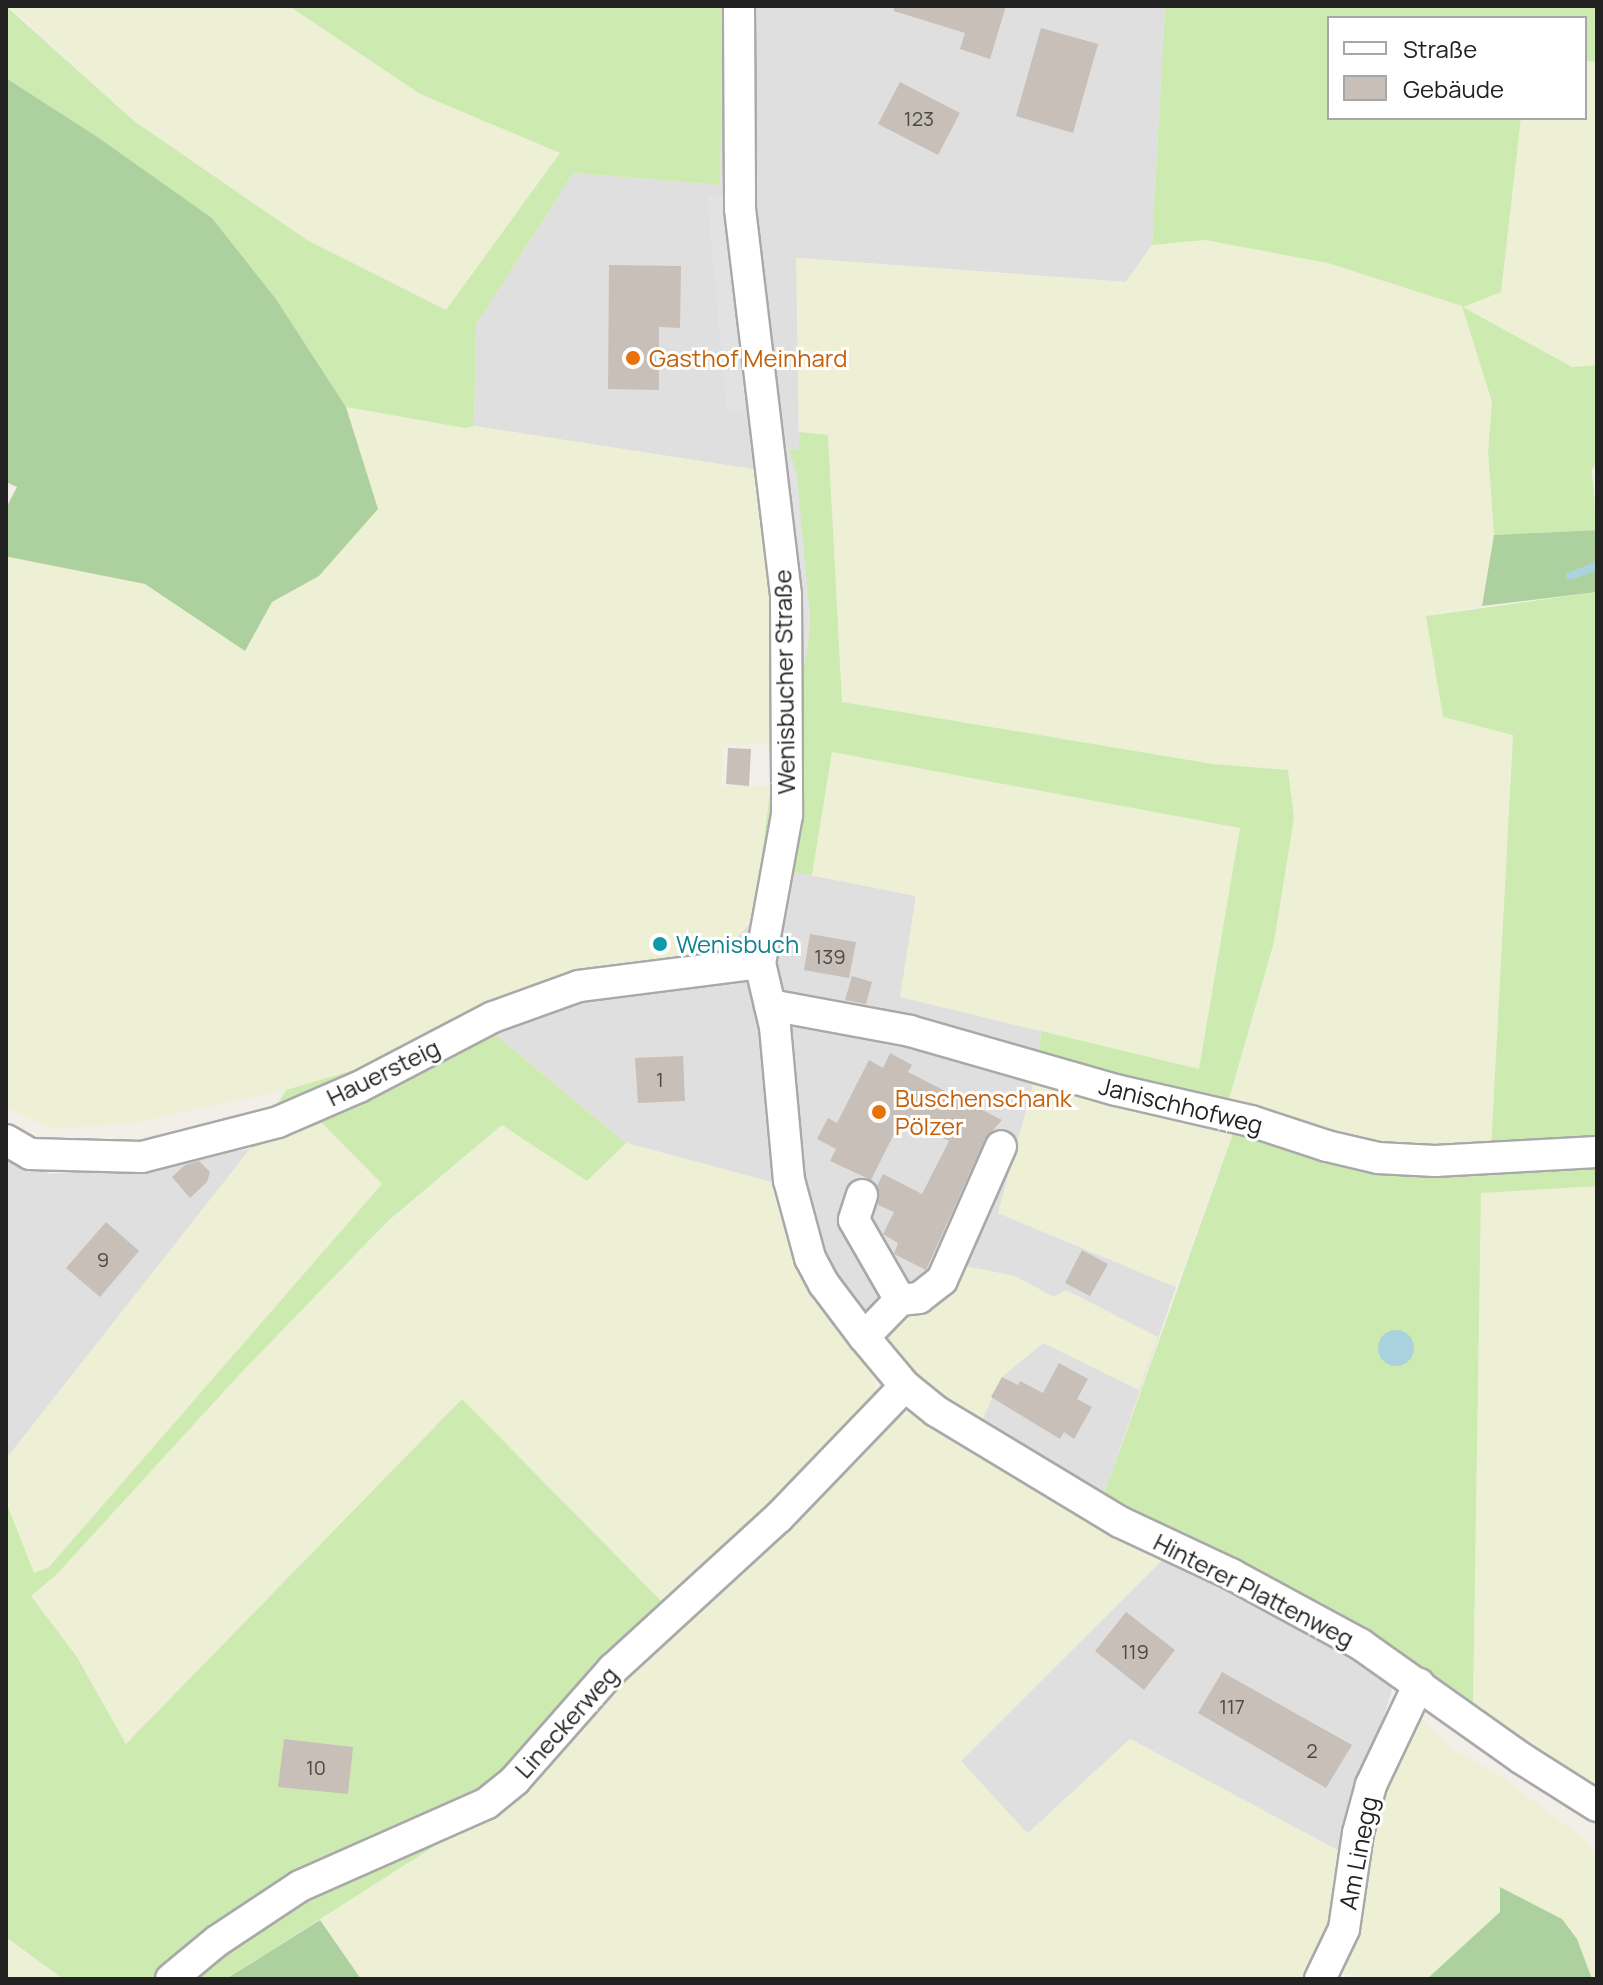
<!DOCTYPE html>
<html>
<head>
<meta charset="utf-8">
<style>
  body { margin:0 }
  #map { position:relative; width:1603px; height:1985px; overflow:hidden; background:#f2efe9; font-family:Manrope,sans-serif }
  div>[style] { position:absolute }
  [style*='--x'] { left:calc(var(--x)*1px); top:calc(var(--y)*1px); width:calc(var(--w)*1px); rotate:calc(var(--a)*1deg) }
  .residential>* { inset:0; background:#e0dfdf }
  .farmland>* { inset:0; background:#eef0d5 }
  .grass>* { inset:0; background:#cdebb0 }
  .forest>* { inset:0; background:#add19e }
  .parking>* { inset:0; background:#e2e2e2 }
  .water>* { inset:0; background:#aad3df }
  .round { border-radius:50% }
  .stream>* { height:8px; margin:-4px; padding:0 4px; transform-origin:4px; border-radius:4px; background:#aad3df }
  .building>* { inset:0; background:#c7bfb8 }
  .roads { filter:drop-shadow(2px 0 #a9a9a9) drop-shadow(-2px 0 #a9a9a9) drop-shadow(0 2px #a9a9a9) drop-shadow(0 -2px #a9a9a9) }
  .minor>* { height:30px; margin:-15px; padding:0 15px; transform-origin:15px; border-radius:15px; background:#fff }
  .dots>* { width:22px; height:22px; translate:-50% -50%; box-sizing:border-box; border:4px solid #fff; border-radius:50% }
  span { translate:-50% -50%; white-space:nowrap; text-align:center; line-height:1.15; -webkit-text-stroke:6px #fff; paint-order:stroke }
  .number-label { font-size:20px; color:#4b4948 }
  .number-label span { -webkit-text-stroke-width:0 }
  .food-label { font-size:24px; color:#c56008 }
  .left { translate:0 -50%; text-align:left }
  .street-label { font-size:24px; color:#222 }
  .culture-label { font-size:24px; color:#0d838f }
  .frame { position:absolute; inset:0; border:8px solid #222; pointer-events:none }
  .legend { position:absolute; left:1327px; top:16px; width:260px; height:104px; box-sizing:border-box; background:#fff; border:2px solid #a7a7a7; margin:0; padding:10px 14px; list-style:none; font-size:24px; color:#222 }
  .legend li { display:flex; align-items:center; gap:16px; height:40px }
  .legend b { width:40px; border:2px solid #a7a7a7 }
</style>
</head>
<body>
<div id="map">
  <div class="residential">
    <i style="clip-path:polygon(717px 6px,1165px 6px,1152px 245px,1126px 282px,797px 258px,799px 451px,758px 470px,474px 426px,476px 325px,573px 173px,720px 185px,723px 9px)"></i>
    <i style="clip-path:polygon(795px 872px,916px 896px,901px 997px,1041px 1031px,1038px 1068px,998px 1213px,1176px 1287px,1104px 1494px,1072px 1495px,864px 1337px,789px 1180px,771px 1182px,626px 1143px,468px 1012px,607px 971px,729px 946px)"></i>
    <i style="clip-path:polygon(250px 1149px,6px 1459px,6px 1150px,50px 1174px)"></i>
    <i style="clip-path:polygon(1168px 1554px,1387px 1673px,1392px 1691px,1339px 1851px,1130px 1739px,1027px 1834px,960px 1761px)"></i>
  </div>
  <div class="farmland">
    <i style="clip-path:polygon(9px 6px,289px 6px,420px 94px,560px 153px,446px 310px,307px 240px,134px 121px)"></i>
    <i style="clip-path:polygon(1585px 61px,1597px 62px,1597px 365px,1572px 367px,1463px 307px,1492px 402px,1488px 451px,1494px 535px,1482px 606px,1426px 616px,1513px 734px,1491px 1149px,1377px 1152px,1229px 1099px,1274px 942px,1294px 818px,1288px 770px,1213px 764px,842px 702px,828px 436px,799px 432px,796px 258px,1126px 282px,1152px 245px,1205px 240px,1501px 291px,1521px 118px,1585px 118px)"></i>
    <i style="clip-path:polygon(346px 407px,465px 428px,474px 426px,758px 470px,769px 566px,770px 743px,723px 746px,721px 786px,771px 786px,753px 920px,729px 946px,607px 971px,468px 1012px,364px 1067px,286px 1090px,129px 1124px,51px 1129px,6px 1107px,6px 559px,9px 557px,145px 584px,245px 651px,271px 602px,319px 576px,378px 509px)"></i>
    <i style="clip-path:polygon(832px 752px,1240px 828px,1199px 1069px,900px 997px,916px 896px,812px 875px)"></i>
    <i style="clip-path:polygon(1036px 1073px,1235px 1127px,1176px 1287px,998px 1213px)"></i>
    <i style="clip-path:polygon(322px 1122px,383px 1184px,49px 1567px,34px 1574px,6px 1502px,6px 1459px,250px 1149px)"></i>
    <i style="clip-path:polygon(503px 1125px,587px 1181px,626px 1143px,771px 1182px,793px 1259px,870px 1371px,880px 1403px,675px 1615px,462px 1399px,126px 1744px,77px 1657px,31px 1596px,57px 1574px,239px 1375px,389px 1221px)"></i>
    <i style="clip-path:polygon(1597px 1186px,1597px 1785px,1583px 1779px,1473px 1703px,1481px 1192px)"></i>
    <i style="clip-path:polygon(960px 1265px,1015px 1276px,1054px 1297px,1066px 1290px,1158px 1337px,1139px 1390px,1043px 1343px,1002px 1377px,979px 1427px,926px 1392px,878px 1342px,889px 1322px,940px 1303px)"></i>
    <i style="clip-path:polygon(920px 1414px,1168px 1554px,961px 1761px,1028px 1834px,1130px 1739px,1339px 1851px,1339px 1897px,1309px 1979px,511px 1979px,507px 1974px,497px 1979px,361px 1979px,320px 1920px,524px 1789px,617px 1676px,709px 1597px,897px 1417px)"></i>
    <i style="clip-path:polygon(1417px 1714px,1454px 1750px,1498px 1774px,1589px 1843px,1597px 1860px,1597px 1979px,1592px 1979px,1577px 1939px,1501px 1887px,1500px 1912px,1427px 1979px,1374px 1979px,1337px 1972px,1380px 1792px)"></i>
    <i style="clip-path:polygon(6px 1937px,63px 1979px,6px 1979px)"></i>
  </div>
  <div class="grass">
    <i style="clip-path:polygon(6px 6px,134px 121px,307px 240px,446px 310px,560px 153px,420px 94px,289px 6px,723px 8px,720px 185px,573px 173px,476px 325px,474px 426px,465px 428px,346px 407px,276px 299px,212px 218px,99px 138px,6px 78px)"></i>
    <i style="clip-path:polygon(1165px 6px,1597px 6px,1597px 62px,1585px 61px,1585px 18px,1329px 18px,1329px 118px,1521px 118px,1501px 292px,1463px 307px,1572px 367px,1597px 365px,1597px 462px,1592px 470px,1597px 530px,1494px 535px,1488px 451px,1492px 402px,1462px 306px,1328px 263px,1205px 240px,1152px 245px)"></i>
    <i style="clip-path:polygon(799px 432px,828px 435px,842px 702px,1213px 764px,1288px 770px,1294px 818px,1274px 942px,1229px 1099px,1377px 1152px,1491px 1149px,1513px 735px,1443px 717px,1426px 616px,1597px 592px,1597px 1186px,1481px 1193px,1473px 1703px,1158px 1521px,1104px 1494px,1235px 1128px,1038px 1068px,1041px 1031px,1199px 1069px,1240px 828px,832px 752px,812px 875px,795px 873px,753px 920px,771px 786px,772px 693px,797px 692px,807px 651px,810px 619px,797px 484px,789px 450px,799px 450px)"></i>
    <i style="clip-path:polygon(468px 1012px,626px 1143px,587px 1181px,502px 1125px,388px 1221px,239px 1375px,57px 1574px,31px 1596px,77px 1657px,126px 1744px,462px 1399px,675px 1615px,617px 1676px,524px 1789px,226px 1979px,63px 1979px,6px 1937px,6px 1502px,34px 1573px,49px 1567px,382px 1184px,322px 1123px,250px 1149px,286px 1090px,364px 1067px)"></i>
  </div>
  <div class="forest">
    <i style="clip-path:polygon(6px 78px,99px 138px,212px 218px,276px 299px,346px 407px,378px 509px,319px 576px,272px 602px,245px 651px,145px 584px,9px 557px,6px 559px,6px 508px,17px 487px,6px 482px)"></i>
    <i style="clip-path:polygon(1597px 530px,1597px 592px,1482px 606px,1494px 535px)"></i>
    <i style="clip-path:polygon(1500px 1887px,1562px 1919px,1577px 1939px,1592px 1979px,1427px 1979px,1500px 1912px)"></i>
    <i style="clip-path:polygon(320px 1920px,361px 1979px,226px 1979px)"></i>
  </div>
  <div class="parking">
    <i style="clip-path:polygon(707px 196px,727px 196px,750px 411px,727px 413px)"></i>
    <i style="clip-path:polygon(776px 431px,789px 450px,797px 475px,810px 619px,807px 652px,797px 693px)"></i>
  </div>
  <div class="water">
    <i class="round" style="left:1378px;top:1330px;width:36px;height:36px"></i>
  </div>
  <div class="stream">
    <i style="--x:1570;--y:576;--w:29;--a:-20"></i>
  </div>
  <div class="building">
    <i style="clip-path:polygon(894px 6px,1006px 6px,990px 59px,960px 49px,965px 33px,894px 11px)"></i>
    <i style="clip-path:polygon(1041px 28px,1098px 44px,1073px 133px,1016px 116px)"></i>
    <i style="clip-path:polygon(900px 82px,960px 113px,938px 155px,878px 124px)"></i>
    <i style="clip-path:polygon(609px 265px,681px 266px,680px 328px,659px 327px,659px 390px,608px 389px)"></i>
    <i style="clip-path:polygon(728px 748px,751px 749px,749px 786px,726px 784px)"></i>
    <i style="clip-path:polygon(810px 934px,856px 942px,849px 978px,804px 970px)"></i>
    <i style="clip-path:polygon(852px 976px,872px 982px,866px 1004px,845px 1000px)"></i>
    <i style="clip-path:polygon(890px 1053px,912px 1065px,908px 1072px,1002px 1120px,985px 1139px,926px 1270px,894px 1254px,898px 1243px,883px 1234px,894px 1212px,878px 1205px,877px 1186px,883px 1174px,922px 1194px,949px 1141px,902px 1118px,871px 1180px,830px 1161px,836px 1149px,817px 1139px,828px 1118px,837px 1123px,869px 1060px,883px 1068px)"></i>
    <i style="clip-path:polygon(683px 1056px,685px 1101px,638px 1103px,635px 1058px)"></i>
    <i style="clip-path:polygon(199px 1161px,210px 1172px,207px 1182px,190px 1198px,172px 1177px,185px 1165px)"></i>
    <i style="clip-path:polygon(106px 1222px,139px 1251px,100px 1297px,66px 1268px)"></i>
    <i style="clip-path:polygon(1082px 1250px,1108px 1264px,1090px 1296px,1065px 1283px)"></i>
    <i style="clip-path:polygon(1059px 1363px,1088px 1379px,1077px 1399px,1092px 1407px,1074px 1439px,1064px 1432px,1060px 1439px,991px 1397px,1002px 1377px,1018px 1385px,1020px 1381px,1043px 1393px)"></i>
    <i style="clip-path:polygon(1126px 1612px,1175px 1650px,1144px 1690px,1095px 1651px)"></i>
    <i style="clip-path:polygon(1222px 1672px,1352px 1745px,1326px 1788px,1198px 1713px)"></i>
    <i style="clip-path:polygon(284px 1739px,353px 1747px,348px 1794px,278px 1787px)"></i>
  </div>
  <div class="roads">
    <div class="minor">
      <i style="--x:739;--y:6;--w:203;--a:89.7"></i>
      <i style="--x:740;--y:209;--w:389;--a:83.2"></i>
      <i style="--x:786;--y:595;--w:220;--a:89.7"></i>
      <i style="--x:787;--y:815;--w:150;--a:100.3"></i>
      <i style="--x:760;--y:963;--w:66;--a:76.8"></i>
      <i style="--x:775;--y:1027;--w:154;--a:84.8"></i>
      <i style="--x:789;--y:1180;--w:81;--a:74.9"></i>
      <i style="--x:810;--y:1258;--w:30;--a:62"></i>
      <i style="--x:824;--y:1284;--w:66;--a:53"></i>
      <i style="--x:864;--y:1337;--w:64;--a:50.1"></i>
      <i style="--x:905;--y:1386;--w:40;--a:39"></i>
      <i style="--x:936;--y:1411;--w:215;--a:31.1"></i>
      <i style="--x:1120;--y:1522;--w:123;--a:25.1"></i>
      <i style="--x:1231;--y:1574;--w:147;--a:28.5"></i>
      <i style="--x:1360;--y:1644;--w:197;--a:35.3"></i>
      <i style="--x:1521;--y:1758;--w:90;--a:32.3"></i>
      <i style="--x:770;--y:1005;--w:142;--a:10.5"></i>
      <i style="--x:910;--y:1031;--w:214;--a:16"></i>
      <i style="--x:1116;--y:1090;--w:139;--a:12.9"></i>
      <i style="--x:1251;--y:1121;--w:80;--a:18.2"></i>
      <i style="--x:1327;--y:1146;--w:52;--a:13.2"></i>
      <i style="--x:1378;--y:1158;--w:57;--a:3"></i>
      <i style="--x:1435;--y:1161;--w:162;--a:-3.2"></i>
      <i style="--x:6;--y:1140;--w:28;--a:30"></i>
      <i style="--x:30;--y:1154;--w:112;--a:1.5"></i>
      <i style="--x:142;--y:1157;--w:140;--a:-14.4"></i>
      <i style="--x:278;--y:1122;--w:88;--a:-23.4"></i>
      <i style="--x:359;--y:1087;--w:151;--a:-27.6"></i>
      <i style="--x:493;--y:1017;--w:91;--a:-19.8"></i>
      <i style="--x:579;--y:986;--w:182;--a:-7.2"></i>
      <i style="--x:862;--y:1195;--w:26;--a:108"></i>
      <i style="--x:854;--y:1220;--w:92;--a:60.1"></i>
      <i style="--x:864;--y:1337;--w:52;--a:-45.8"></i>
      <i style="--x:900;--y:1300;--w:19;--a:-6"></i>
      <i style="--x:919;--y:1298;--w:29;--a:-38"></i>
      <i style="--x:942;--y:1280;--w:146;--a:-66.2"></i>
      <i style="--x:171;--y:1979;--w:60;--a:-39.6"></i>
      <i style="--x:217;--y:1941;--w:100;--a:-33.5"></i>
      <i style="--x:300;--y:1886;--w:205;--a:-23.9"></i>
      <i style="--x:487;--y:1803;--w:36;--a:-39"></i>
      <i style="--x:515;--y:1780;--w:148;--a:-48.6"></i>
      <i style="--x:613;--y:1669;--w:224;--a:-42.5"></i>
      <i style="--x:778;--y:1518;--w:183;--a:-46.1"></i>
      <i style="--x:1320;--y:1979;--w:55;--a:-64.4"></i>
      <i style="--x:1344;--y:1929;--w:97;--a:-81.7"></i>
      <i style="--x:1358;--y:1833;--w:50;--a:-74.8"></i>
      <i style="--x:1371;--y:1785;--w:112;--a:-64.6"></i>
    </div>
  </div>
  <div class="dots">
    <i style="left:633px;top:358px;background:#e8710a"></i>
    <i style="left:660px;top:944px;background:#0f9aa8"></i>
    <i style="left:879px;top:1112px;background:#e8710a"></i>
  </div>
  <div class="number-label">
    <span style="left:919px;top:118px">123</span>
    <span style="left:830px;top:956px">139</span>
    <span style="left:660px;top:1079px">1</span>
    <span style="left:103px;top:1259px">9</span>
    <span style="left:1135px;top:1651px">119</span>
    <span style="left:1232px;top:1706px">117</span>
    <span style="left:1312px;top:1750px">2</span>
    <span style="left:316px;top:1767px">10</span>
  </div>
  <div class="food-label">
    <span class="left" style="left:649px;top:358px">Gasthof Meinhard</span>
    <span class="left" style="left:895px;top:1112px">Buschenschank<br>Pölzer</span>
  </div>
  <div class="street-label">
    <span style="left:784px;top:682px;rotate:-91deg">Wenisbucher Straße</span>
    <span style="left:383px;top:1072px;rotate:-26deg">Hauersteig</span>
    <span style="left:1181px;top:1105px;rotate:14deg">Janischhofweg</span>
    <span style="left:1254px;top:1590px;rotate:27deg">Hinterer Plattenweg</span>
    <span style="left:566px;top:1722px;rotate:-48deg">Lineckerweg</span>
    <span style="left:1358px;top:1853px;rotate:-79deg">Am Linegg</span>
  </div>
  <div class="culture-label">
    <span class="left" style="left:676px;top:944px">Wenisbuch</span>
  </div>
  <div class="frame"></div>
  <ul class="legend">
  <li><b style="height:10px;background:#fff"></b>Straße</li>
  <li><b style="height:22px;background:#c7bfb8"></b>Gebäude</li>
  </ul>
</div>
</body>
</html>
